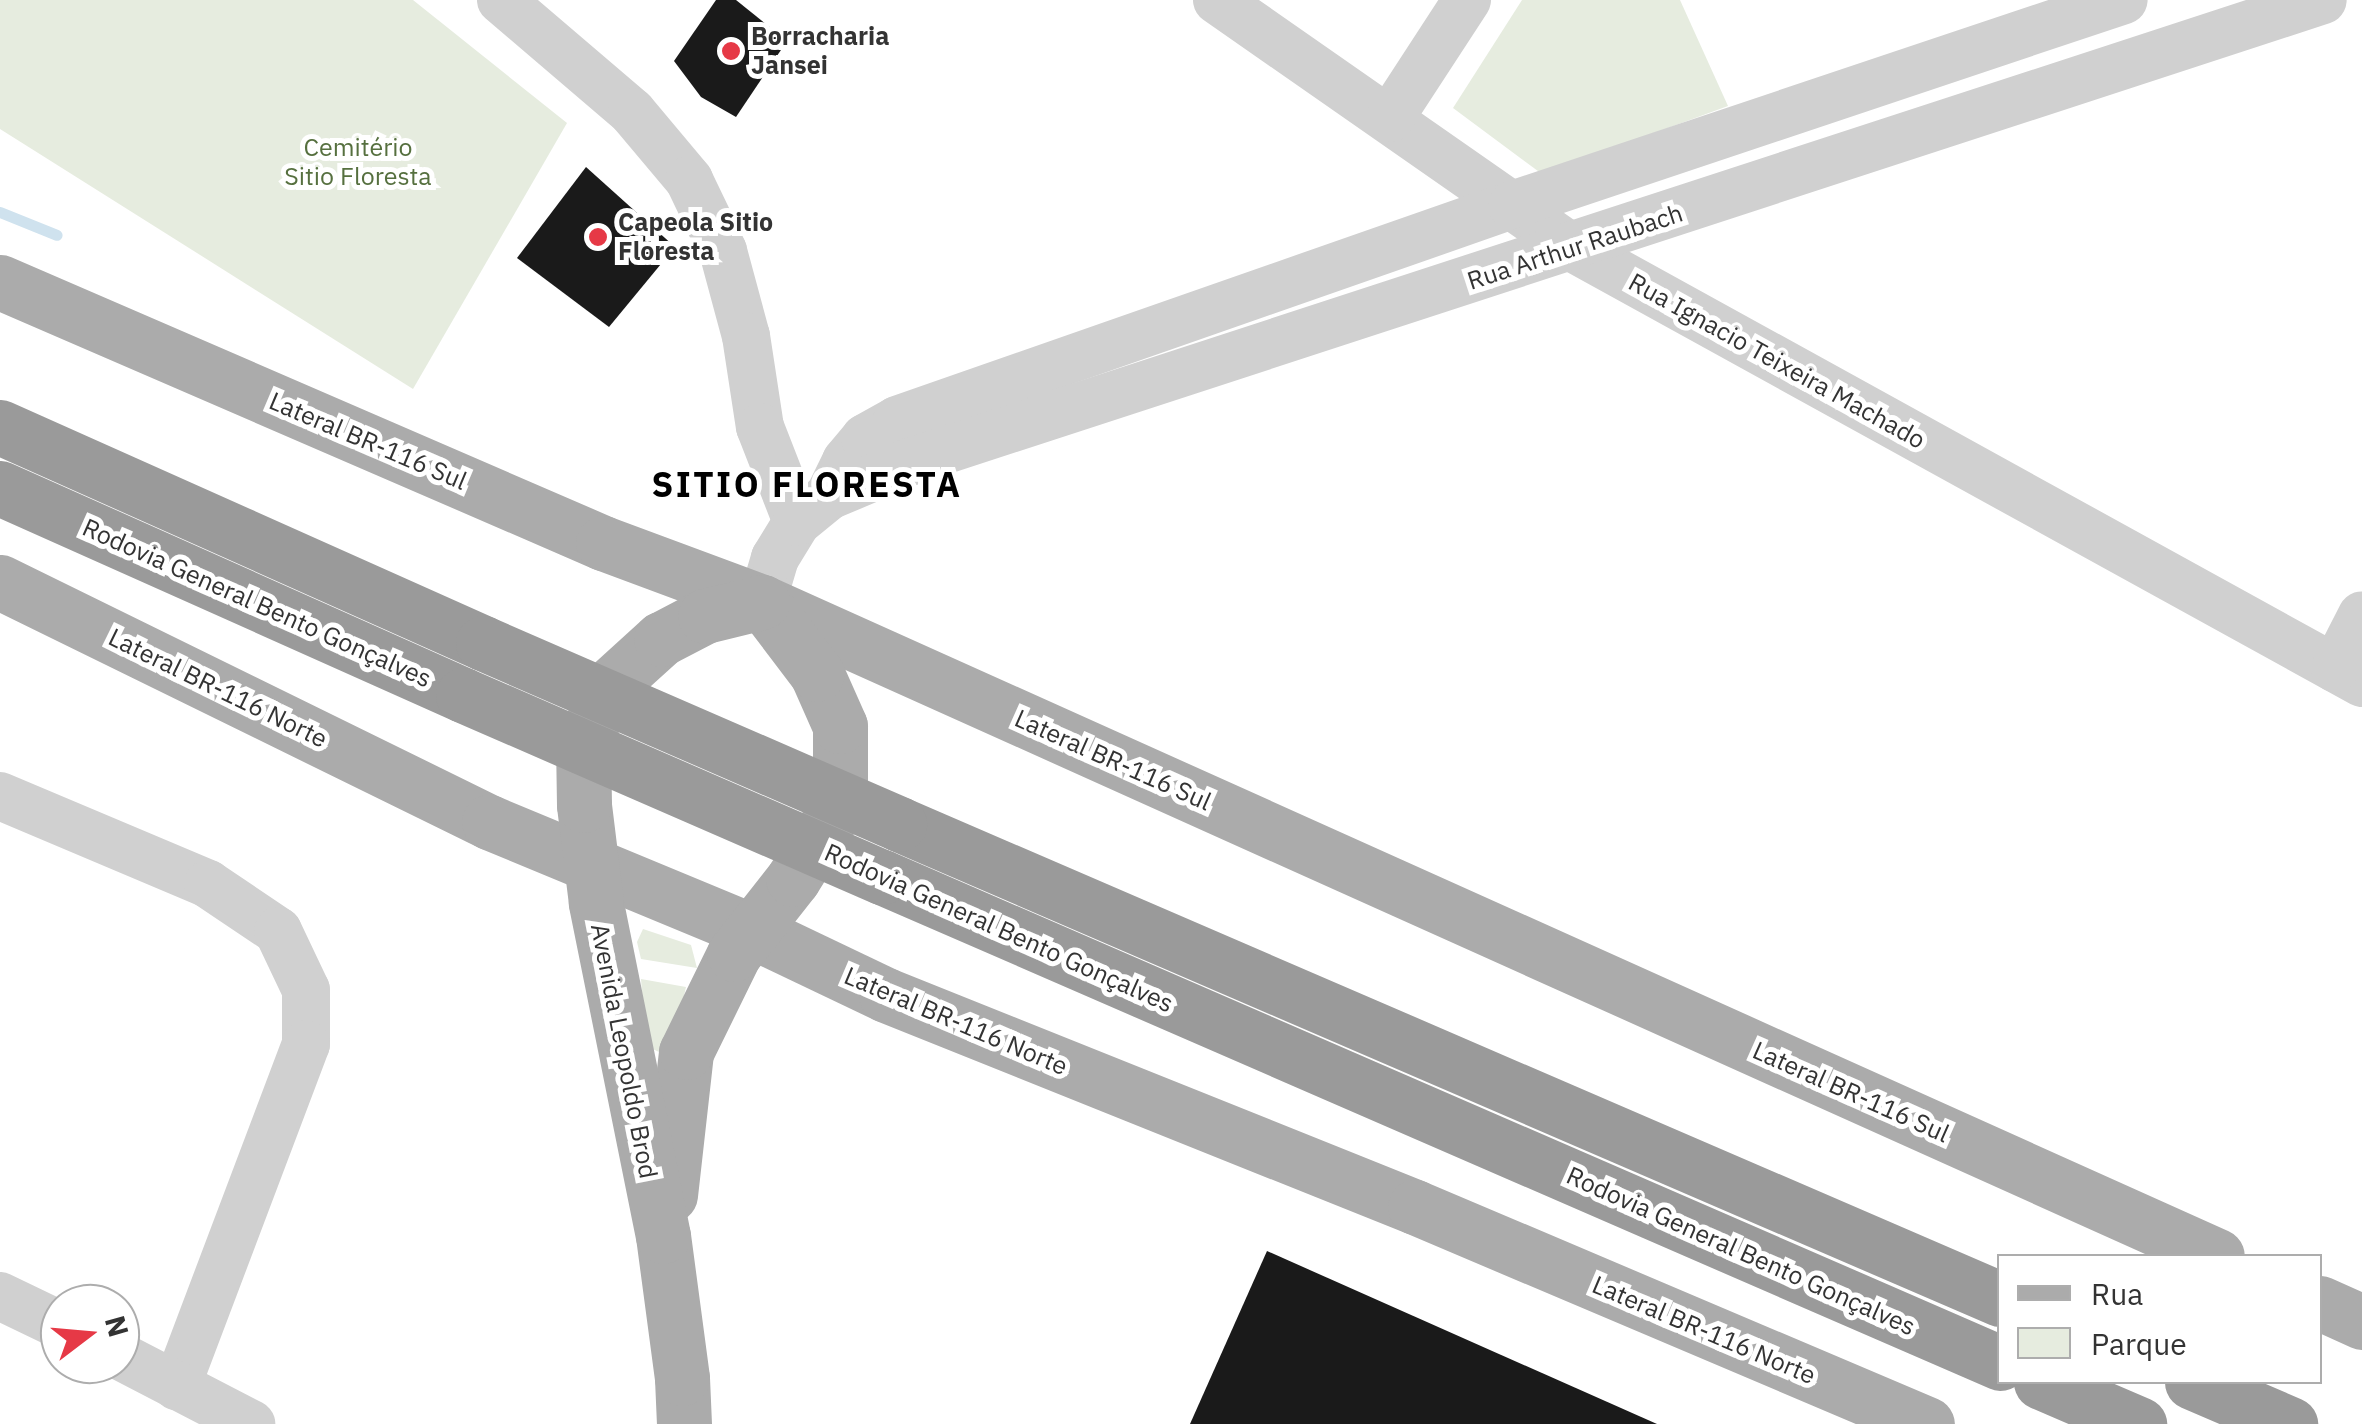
<!DOCTYPE html>
<html>
<head>
<meta charset="utf-8">
<style>
  body { margin:0 }
  #map { position:relative; width:2362px; height:1424px; overflow:hidden; background:#fff; font-family:"IBM Plex Sans",sans-serif }
  div>[style] { position:absolute }
  [style*='--x'] { left:calc(var(--x)*1px); top:calc(var(--y)*1px); width:calc(var(--w)*1px); rotate:calc(var(--a)*1deg) }
  .green>* { inset:0; background:#e6ecdf }
  .stream>* { height:11px; margin:-5.5px; padding:0 5.5px; transform-origin:5.5px; border-radius:5.5px; background:#cfe2ee }
  .building>* { inset:0; background:#1a1a1a }
  .minor>* { height:48px; margin:-24px; padding:0 24px; transform-origin:24px; border-radius:24px; background:#d0d0d0 }
  .major>* { height:55px; margin:-27.5px; padding:0 27.5px; transform-origin:27.5px; border-radius:27.5px; background:#ababab }
  .highway>* { height:55px; margin:-27.5px; padding:0 27.5px; transform-origin:27.5px; border-radius:27.5px; background:#9a9a9a }
  .highway-bridge>* { height:55px; margin:-27.5px; padding:0 27.5px; transform-origin:27.5px; border-radius:27.5px; background:#9a9a9a }
  .dots>* { width:28px; height:28px; translate:-50% -50%; box-sizing:border-box; border:5px solid #fff; border-radius:50% }
  span { translate:-50% -50%; white-space:nowrap; text-align:center; line-height:1.15; -webkit-text-stroke:10px #fff; paint-order:stroke }
  .poi-label { font-size:25px; color:#333; font-weight:700 }
  .left { translate:0 -50%; text-align:left }
  .park-label { font-size:25px; color:#56703f }
  .street-label { font-size:25px; color:#333 }
  .district-label { font-size:35px; color:#000; font-weight:700; letter-spacing:2.5px }
  .legend { position:absolute; left:1997px; top:1254px; width:325px; height:130px; box-sizing:border-box; background:#fff; border:2px solid #adadad; margin:0; padding:12px 18px; list-style:none; font-size:30px; color:#333 }
  .legend li { display:flex; align-items:center; gap:20px; height:50px }
  .legend b { width:50px; border:2px solid #adadad }
  .north { position:absolute; left:40px; top:1284px; width:100px; height:100px; box-sizing:border-box; background:#fff; border:2px solid #adadad; border-radius:50%; rotate:74deg; font-size:28px; font-weight:700; line-height:40px; text-align:center; color:#333 }
  .north::after { content:''; display:block; margin:auto; width:35px; height:45px; background:#e63946; clip-path:polygon(50% 0,100% 100%,50% 72%,0 100%) }
</style>
</head>
<body>
<div id="map">
  <div class="green">
    <i style="clip-path:polygon(0 0,413px 0,567px 123px,413px 389px,0 129px)"></i>
    <i style="clip-path:polygon(1522px 0,1680px 0,1728px 106px,1542px 174px,1453px 108px)"></i>
    <i style="clip-path:polygon(643px 929px,691px 945px,697px 968px,641px 959px,637px 942px)"></i>
    <i style="clip-path:polygon(641px 979px,686px 987px,670px 1057px,646px 1046px)"></i>
  </div>
  <div class="stream">
    <i style="--x:0;--y:212;--w:61;--a:22"></i>
  </div>
  <div class="building">
    <i style="clip-path:polygon(716px 0,736px 0,787px 41px,736px 117px,701px 97px,674px 61px)"></i>
    <i style="clip-path:polygon(586px 167px,675px 247px,609px 327px,517px 258px)"></i>
    <i style="clip-path:polygon(1267px 1251px,1657px 1424px,1190px 1424px)"></i>
  </div>
  <div class="minor">
    <i style="--x:501;--y:0;--w:172;--a:40.5"></i>
    <i style="--x:632;--y:112;--w:89;--a:50"></i>
    <i style="--x:689;--y:180;--w:79;--a:64.4"></i>
    <i style="--x:723;--y:251;--w:88;--a:74.9"></i>
    <i style="--x:746;--y:336;--w:92;--a:81.3"></i>
    <i style="--x:760;--y:427;--w:102;--a:68.7"></i>
    <i style="--x:1217;--y:0;--w:434;--a:34.9"></i>
    <i style="--x:1573;--y:248;--w:901;--a:28.87"></i>
    <i style="--x:1390;--y:118;--w:141;--a:-56.9"></i>
    <i style="--x:829;--y:496;--w:39;--a:-64"></i>
    <i style="--x:846;--y:461;--w:30;--a:-50"></i>
    <i style="--x:865;--y:438;--w:37;--a:-29"></i>
    <i style="--x:897;--y:420;--w:651;--a:-19.27"></i>
    <i style="--x:1512;--y:205;--w:645;--a:-18.52"></i>
    <i style="--x:762;--y:602;--w:46;--a:-73.5"></i>
    <i style="--x:775;--y:558;--w:42;--a:-58.6"></i>
    <i style="--x:797;--y:522;--w:41;--a:-39.1"></i>
    <i style="--x:829;--y:496;--w:90;--a:-22.9"></i>
    <i style="--x:912;--y:461;--w:1484;--a:-18.09"></i>
    <i style="--x:2335;--y:668;--w:59;--a:-63"></i>
    <i style="--x:0;--y:796;--w:226;--a:22.9"></i>
    <i style="--x:208;--y:884;--w:84;--a:33.9"></i>
    <i style="--x:278;--y:931;--w:65;--a:64.6"></i>
    <i style="--x:306;--y:990;--w:54;--a:90"></i>
    <i style="--x:306;--y:1044;--w:366;--a:110.7"></i>
    <i style="--x:0;--y:1296;--w:67;--a:25.8"></i>
    <i style="--x:120;--y:1356;--w:148;--a:27.4"></i>
  </div>
  <div class="major">
    <i style="--x:0;--y:282;--w:657;--a:23.4"></i>
    <i style="--x:603;--y:543;--w:170;--a:20.4"></i>
    <i style="--x:762;--y:602;--w:1595;--a:24.2"></i>
    <i style="--x:0;--y:582;--w:545;--a:26.14"></i>
    <i style="--x:489;--y:822;--w:285;--a:22.5"></i>
    <i style="--x:752;--y:931;--w:148;--a:25.5"></i>
    <i style="--x:886;--y:995;--w:570;--a:21.84"></i>
    <i style="--x:1415;--y:1207;--w:556;--a:22.97"></i>
    <i style="--x:670;--y:1195;--w:144;--a:-83.6"></i>
    <i style="--x:686;--y:1052;--w:109;--a:-63.9"></i>
    <i style="--x:734;--y:954;--w:95;--a:-51.8"></i>
    <i style="--x:793;--y:879;--w:89;--a:-58.3"></i>
    <i style="--x:840;--y:803;--w:77;--a:-90"></i>
    <i style="--x:840;--y:726;--w:57;--a:-113.9"></i>
    <i style="--x:817;--y:674;--w:83;--a:-127.1"></i>
    <i style="--x:2320;--y:1303;--w:46;--a:24.3"></i>
    <i style="--x:684;--y:1424;--w:46;--a:-92.5"></i>
    <i style="--x:682;--y:1378;--w:143;--a:-97.6"></i>
    <i style="--x:663;--y:1236;--w:340;--a:-101.4"></i>
    <i style="--x:596;--y:903;--w:99;--a:-97"></i>
    <i style="--x:584;--y:805;--w:61;--a:-90.9"></i>
    <i style="--x:583;--y:744;--w:62;--a:-66.3"></i>
    <i style="--x:608;--y:687;--w:72;--a:-42.2"></i>
    <i style="--x:661;--y:639;--w:50;--a:-27.6"></i>
    <i style="--x:705;--y:616;--w:59;--a:-13.8"></i>
  </div>
  <div class="highway">
    <i style="--x:0;--y:427;--w:529;--a:24.09"></i>
    <i style="--x:0;--y:488;--w:507;--a:24.09"></i>
    <i style="--x:899;--y:824;--w:1199;--a:23.34"></i>
    <i style="--x:882;--y:877;--w:1219;--a:23.49"></i>
    <i style="--x:2041;--y:1382;--w:107;--a:23.2"></i>
    <i style="--x:2192;--y:1382;--w:107;--a:23.2"></i>
  </div>
  <div class="highway-bridge">
    <i style="--x:483;--y:643;--w:454;--a:23.5"></i>
    <i style="--x:463;--y:695;--w:457;--a:23.5"></i>
  </div>
  <div class="dots">
    <i style="left:731px;top:51px;background:#e63946"></i>
    <i style="left:598px;top:237px;background:#e63946"></i>
  </div>
  <div class="poi-label">
    <span class="left" style="left:751px;top:51px">Borracharia<br>Jansei</span>
    <span class="left" style="left:618px;top:237px">Capeola Sitio<br>Floresta</span>
  </div>
  <div class="park-label">
    <span style="left:358px;top:162px">Cemitério<br>Sitio Floresta</span>
  </div>
  <div class="street-label">
    <span style="left:1575px;top:247px;rotate:-18deg">Rua Arthur Raubach</span>
    <span style="left:1777px;top:361px;rotate:29deg">Rua Ignacio Teixeira Machado</span>
    <span style="left:368px;top:441px;rotate:23deg">Lateral BR-116 Sul</span>
    <span style="left:257px;top:603px;rotate:24deg">Rodovia General Bento Gonçalves</span>
    <span style="left:218px;top:688px;rotate:26deg">Lateral BR-116 Norte</span>
    <span style="left:1113px;top:760px;rotate:24deg">Lateral BR-116 Sul</span>
    <span style="left:999px;top:928px;rotate:24deg">Rodovia General Bento Gonçalves</span>
    <span style="left:956px;top:1021px;rotate:23deg">Lateral BR-116 Norte</span>
    <span style="left:624px;top:1051px;rotate:79deg">Avenida Leopoldo Brod</span>
    <span style="left:1851px;top:1092px;rotate:24deg">Lateral BR-116 Sul</span>
    <span style="left:1741px;top:1251px;rotate:24deg">Rodovia General Bento Gonçalves</span>
    <span style="left:1704px;top:1330px;rotate:23deg">Lateral BR-116 Norte</span>
  </div>
  <div class="district-label">
    <span style="left:807px;top:484px">SITIO FLORESTA</span>
  </div>
  <ul class="legend">
  <li><b style="height:12px;background:#ababab"></b>Rua</li>
  <li><b style="height:28px;background:#e6ecdf"></b>Parque</li>
  </ul>
  <div class="north">N</div>
</div>
</body>
</html>
